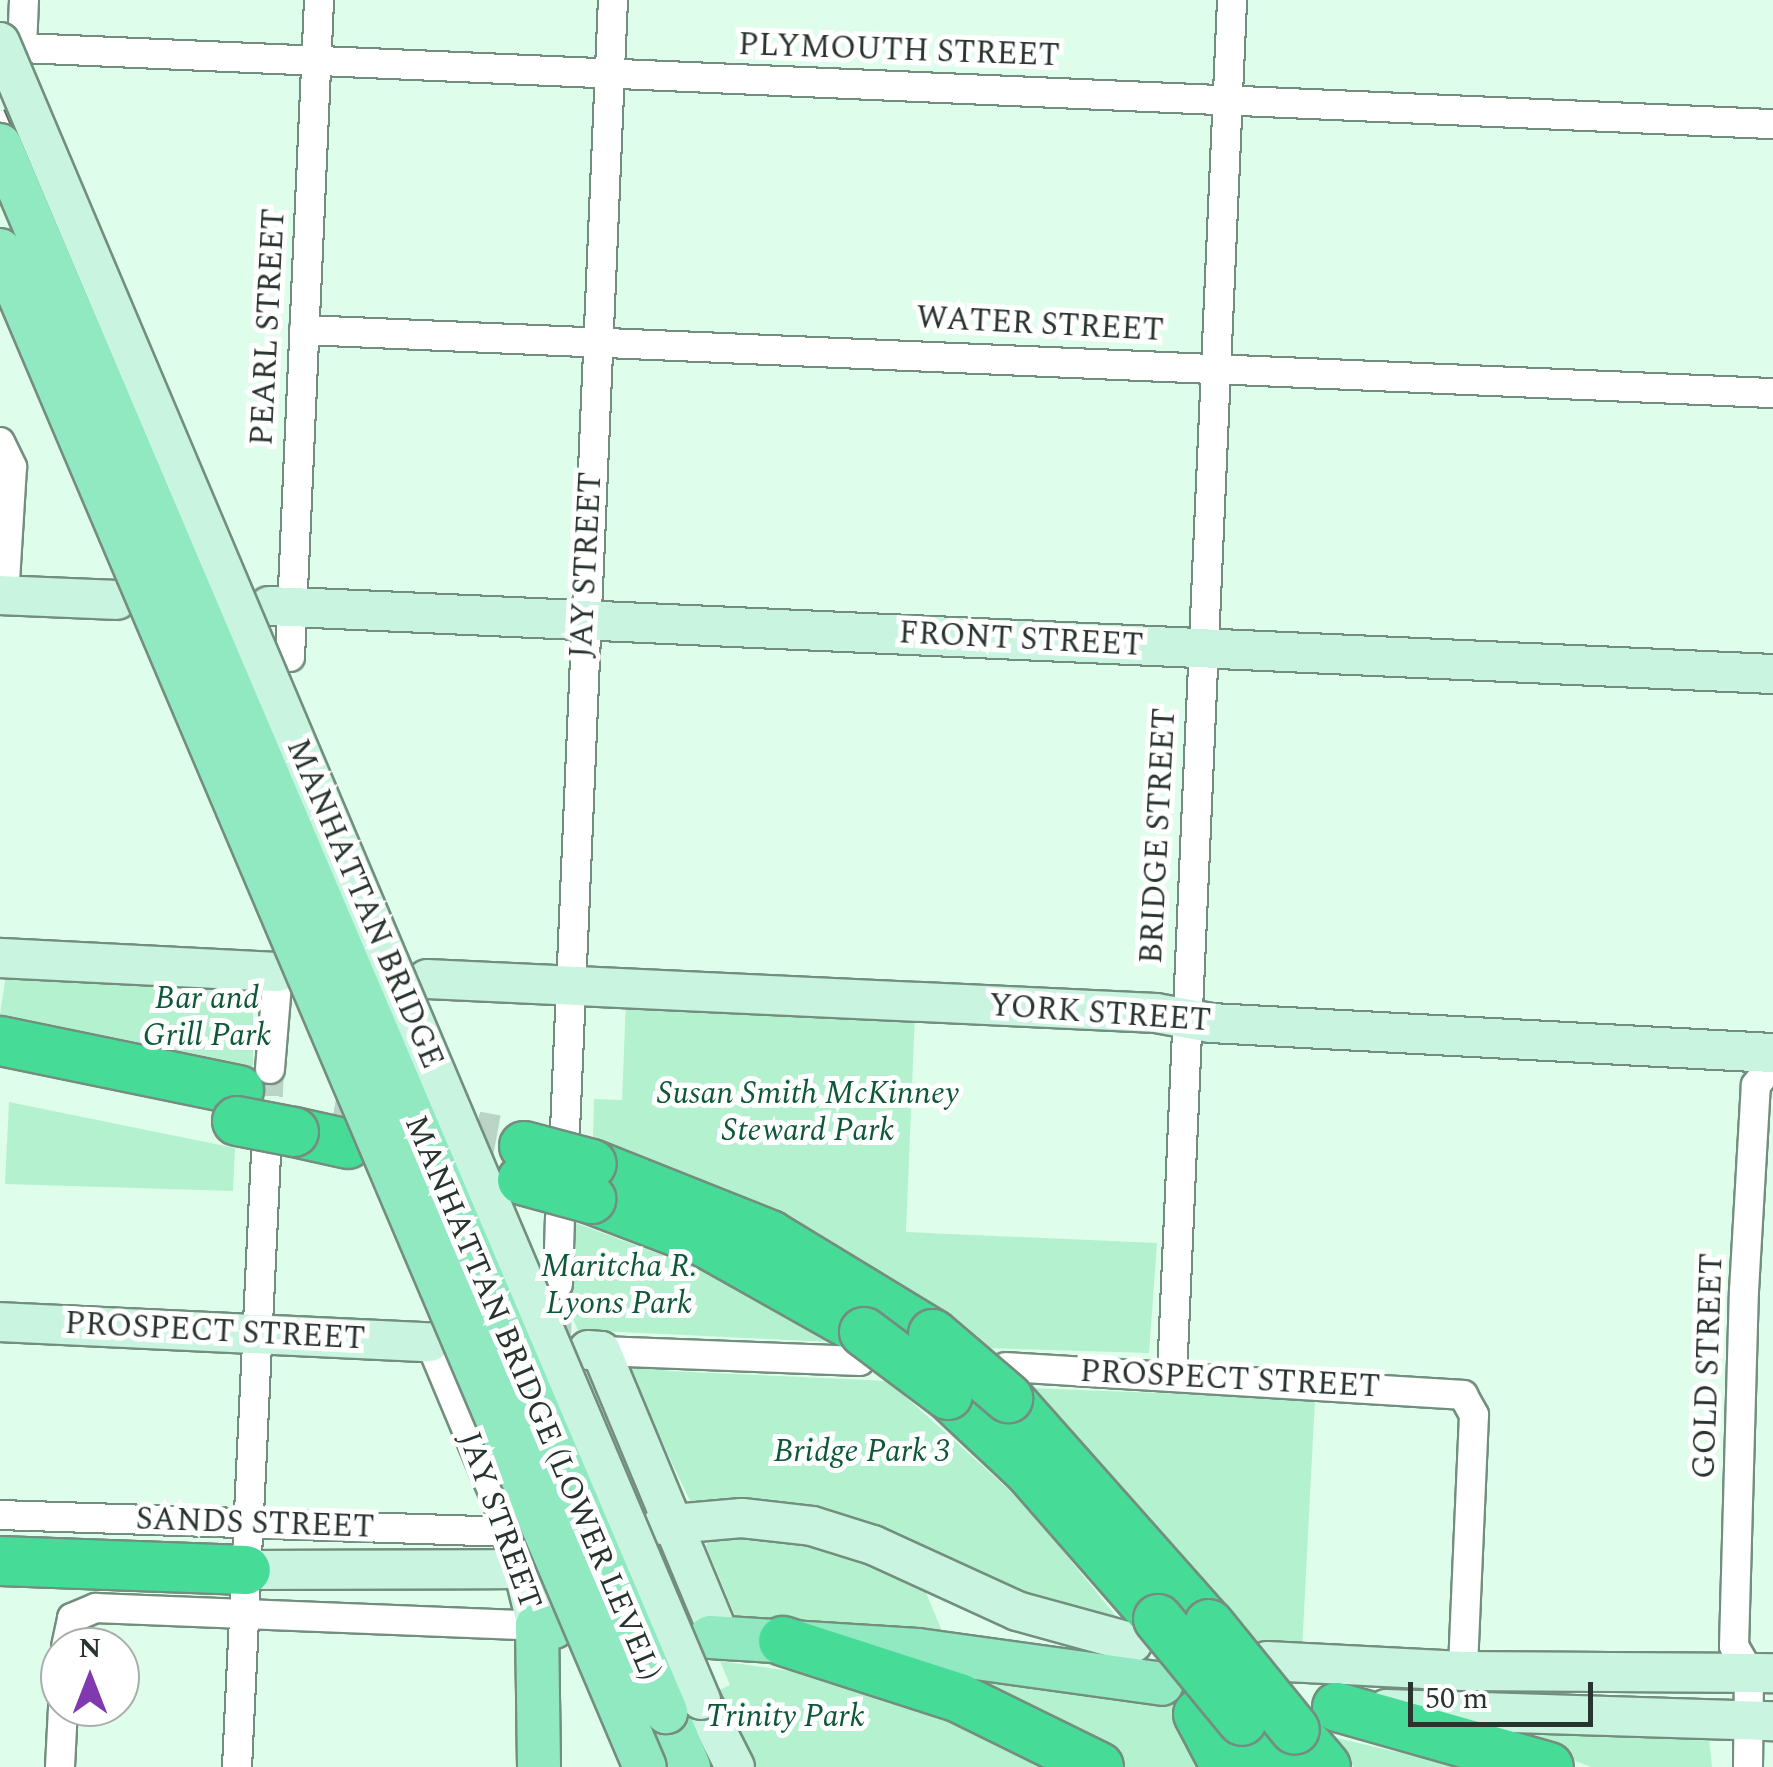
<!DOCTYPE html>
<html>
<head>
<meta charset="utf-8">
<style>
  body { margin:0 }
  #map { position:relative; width:1773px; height:1767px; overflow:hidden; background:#dffdeb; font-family:Spectral,serif }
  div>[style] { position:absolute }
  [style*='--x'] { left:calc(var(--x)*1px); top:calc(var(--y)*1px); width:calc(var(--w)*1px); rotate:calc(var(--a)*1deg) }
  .green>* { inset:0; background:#b4f2cf }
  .street-tunnel>* { height:28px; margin-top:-14px; transform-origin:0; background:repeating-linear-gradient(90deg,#bad5c5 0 28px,transparent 0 42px) }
  .highway-tunnel>* { height:48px; margin-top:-24px; transform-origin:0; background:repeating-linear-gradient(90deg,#bad5c5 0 48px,transparent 0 72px) }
  .roads { filter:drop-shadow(2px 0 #738e7e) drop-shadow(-2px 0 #738e7e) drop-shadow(0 2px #738e7e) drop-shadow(0 -2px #738e7e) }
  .street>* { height:28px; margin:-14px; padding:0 14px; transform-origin:14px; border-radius:14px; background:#fff }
  .secondary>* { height:38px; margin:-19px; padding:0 19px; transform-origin:19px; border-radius:19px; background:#c8f4e0 }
  .primary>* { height:42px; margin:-21px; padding:0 21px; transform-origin:21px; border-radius:21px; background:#91e9c1 }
  .highway>* { height:48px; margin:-24px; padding:0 24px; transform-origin:24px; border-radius:24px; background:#47db98 }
  .rail>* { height:11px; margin-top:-5.5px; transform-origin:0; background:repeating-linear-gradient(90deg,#fff 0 22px,#5d6f64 0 44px); box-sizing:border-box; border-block:2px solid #5d6f64 }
  .bridges { filter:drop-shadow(2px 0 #738e7e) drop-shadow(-2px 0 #738e7e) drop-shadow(0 2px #738e7e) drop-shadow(0 -2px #738e7e) }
  .secondary-bridge>* { height:38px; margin:-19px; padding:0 19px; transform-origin:19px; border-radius:19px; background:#c8f4e0 }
  .primary-bridge>* { height:42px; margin:-21px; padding:0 21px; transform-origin:21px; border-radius:21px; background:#91e9c1 }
  .highway-bridge>* { height:48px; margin:-24px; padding:0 24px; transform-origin:24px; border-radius:24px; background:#47db98 }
  span { translate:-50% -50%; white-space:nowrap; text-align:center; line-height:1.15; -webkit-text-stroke:10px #fff; paint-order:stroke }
  .street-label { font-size:32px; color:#28342d }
  .park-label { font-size:32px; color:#0d5839; font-style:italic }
  .north { position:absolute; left:40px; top:1627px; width:100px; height:100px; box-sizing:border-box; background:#fff; border:2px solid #a9aeab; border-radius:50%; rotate:0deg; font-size:28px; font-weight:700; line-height:40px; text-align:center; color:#28342d }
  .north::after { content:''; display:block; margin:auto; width:35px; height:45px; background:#803aad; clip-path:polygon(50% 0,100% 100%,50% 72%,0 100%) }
  .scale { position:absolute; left:1408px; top:1682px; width:185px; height:45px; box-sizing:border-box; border:5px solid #28342d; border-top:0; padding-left:12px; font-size:30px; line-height:35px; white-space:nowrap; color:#28342d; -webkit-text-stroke:8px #fff; paint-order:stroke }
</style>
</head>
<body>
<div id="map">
  <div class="green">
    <i style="clip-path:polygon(6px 975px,253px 987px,253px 1066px,0 1014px)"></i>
    <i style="clip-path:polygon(626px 1000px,915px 1014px,906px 1232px,1157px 1243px,1149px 1353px,983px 1348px,888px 1278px,777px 1213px,593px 1139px,594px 1099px,622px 1100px)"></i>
    <i style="clip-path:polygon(9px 1102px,235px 1148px,233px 1191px,5px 1184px)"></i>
    <i style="clip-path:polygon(573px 1222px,700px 1269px,832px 1342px,578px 1330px,571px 1315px)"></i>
    <i style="clip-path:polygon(624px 1362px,669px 1371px,888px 1381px,1026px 1505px,1119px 1620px,691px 1503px)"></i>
    <i style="clip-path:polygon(1028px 1388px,1315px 1399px,1302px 1651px,1254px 1646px,1106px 1469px)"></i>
    <i style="clip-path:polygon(712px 1533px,798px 1537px,922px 1583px,944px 1636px,736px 1618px,706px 1546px)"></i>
    <i style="clip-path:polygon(720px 1661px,855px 1680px,1072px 1767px,751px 1767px,715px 1692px,730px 1685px)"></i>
    <i style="clip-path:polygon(970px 1681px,1169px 1696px,1212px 1767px,1123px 1767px)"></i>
    <i style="clip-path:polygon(1459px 1721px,1709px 1738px,1712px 1767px,1592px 1767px)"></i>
    <i style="clip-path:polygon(1328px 1736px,1449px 1764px,1454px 1752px,1510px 1767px,1354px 1767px)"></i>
  </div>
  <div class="street-tunnel">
    <i style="--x:267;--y:1138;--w:69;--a:-87.5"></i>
    <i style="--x:557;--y:1347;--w:63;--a:-89.1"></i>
  </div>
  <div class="highway-tunnel">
    <i style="--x:334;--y:1109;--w:165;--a:10.5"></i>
  </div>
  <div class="roads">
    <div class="street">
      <i style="--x:24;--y:0;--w:48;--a:92.4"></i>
      <i style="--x:22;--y:48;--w:1753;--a:2.49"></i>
      <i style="--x:304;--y:330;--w:1470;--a:2.46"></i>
      <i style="--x:0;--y:442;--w:28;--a:64"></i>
      <i style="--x:12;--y:467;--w:129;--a:93.5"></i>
      <i style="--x:290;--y:657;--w:658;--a:-87.47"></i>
      <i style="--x:270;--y:1069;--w:97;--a:-85.3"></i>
      <i style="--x:565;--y:1130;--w:1131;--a:-87.57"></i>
      <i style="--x:558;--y:1284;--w:66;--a:-88.3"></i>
      <i style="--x:430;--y:1342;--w:223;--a:67.3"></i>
      <i style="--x:601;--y:1351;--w:259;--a:2.2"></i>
      <i style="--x:1006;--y:1367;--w:458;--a:3.5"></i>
      <i style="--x:1463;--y:1395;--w:23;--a:61"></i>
      <i style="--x:1474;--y:1415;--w:256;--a:92.5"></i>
      <i style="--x:1172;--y:1376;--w:1377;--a:-87.5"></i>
      <i style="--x:0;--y:1515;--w:510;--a:1.91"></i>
      <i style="--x:66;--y:1647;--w:30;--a:-78"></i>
      <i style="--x:72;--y:1618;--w:26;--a:-23"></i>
      <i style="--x:96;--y:1608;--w:441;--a:2.3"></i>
      <i style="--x:60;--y:1767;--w:60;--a:-87.1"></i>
      <i style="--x:237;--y:1767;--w:614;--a:-87.29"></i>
      <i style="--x:1748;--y:1767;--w:95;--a:-89.4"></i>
      <i style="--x:1749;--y:1672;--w:30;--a:-120"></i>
      <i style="--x:1734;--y:1646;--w:355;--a:-88.4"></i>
      <i style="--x:1744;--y:1291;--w:206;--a:-86.7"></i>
      <i style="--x:1756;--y:1085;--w:27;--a:-51"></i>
    </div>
    <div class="secondary">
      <i style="--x:0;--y:595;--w:117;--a:2.4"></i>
      <i style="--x:269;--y:606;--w:1506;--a:2.59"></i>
      <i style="--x:0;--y:958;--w:278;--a:2.9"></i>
      <i style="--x:427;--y:979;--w:730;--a:2.67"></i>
      <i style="--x:1156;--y:1013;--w:56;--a:10.3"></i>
      <i style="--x:1211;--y:1023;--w:563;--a:3.06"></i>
      <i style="--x:0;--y:1322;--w:430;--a:2.7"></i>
      <i style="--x:588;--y:1350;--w:13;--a:4"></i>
      <i style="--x:601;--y:1351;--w:310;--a:67.4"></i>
      <i style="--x:662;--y:1525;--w:80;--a:-5"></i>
      <i style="--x:742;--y:1518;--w:70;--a:6.5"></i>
      <i style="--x:812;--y:1526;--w:64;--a:17.3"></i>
      <i style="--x:873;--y:1545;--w:158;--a:24.6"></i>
      <i style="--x:1017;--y:1611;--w:120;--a:15.4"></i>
      <i style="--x:246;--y:1570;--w:277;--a:-0.2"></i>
      <i style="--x:523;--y:1569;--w:59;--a:76.2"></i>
      <i style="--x:1267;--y:1661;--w:196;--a:2.9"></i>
      <i style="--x:1463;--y:1671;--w:310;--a:0.4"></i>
      <i style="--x:701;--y:1700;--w:75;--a:63.1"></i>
      <i style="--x:1386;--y:1709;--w:387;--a:1.8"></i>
    </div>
    <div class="primary">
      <i style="--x:710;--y:1637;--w:208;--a:3.6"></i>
      <i style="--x:918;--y:1650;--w:246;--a:7.9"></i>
      <i style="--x:666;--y:1712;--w:60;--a:67.3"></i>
      <i style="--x:539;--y:1767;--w:141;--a:-90.8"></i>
      <i style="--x:537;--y:1626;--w:17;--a:3"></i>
    </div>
    <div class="highway">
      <i style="--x:0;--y:1041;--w:244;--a:11.6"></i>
      <i style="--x:294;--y:1132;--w:55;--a:12.5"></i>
      <i style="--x:592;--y:1164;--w:192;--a:21.7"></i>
      <i style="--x:770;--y:1235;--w:191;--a:31.3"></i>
      <i style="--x:591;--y:1199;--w:123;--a:20.9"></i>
      <i style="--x:706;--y:1243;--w:181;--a:29.4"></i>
      <i style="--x:948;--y:1395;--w:110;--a:43.2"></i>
      <i style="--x:1028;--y:1470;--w:198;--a:48.9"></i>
      <i style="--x:1008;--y:1398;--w:302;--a:48.4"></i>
      <i style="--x:0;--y:1561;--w:246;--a:2.1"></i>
      <i style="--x:783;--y:1641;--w:185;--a:17.9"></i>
      <i style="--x:959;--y:1698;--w:156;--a:26.2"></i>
      <i style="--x:1337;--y:1707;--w:220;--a:15.8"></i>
      <i style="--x:1198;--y:1714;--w:60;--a:62.2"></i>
      <i style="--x:1242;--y:1721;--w:59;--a:51.2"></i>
      <i style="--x:1295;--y:1730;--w:48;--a:50"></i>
    </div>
  </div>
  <div class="rail">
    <i style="--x:0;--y:68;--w:1774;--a:67.08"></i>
    <i style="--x:0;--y:111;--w:335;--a:66.6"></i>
    <i style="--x:0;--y:186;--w:1665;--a:66.95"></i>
  </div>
  <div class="bridges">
    <div class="secondary-bridge">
      <i style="--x:0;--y:42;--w:1800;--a:67.08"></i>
    </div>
    <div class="primary-bridge">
      <i style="--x:0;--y:145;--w:1703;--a:66.97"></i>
      <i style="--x:0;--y:250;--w:1648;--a:66.97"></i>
    </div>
    <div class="highway-bridge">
      <i style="--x:237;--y:1121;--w:58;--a:10.9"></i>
      <i style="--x:524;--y:1146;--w:70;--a:14.8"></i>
      <i style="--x:522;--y:1180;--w:72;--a:15.4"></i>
      <i style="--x:864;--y:1332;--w:105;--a:36.9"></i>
      <i style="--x:933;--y:1334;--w:99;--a:40.5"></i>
      <i style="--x:1158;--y:1619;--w:132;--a:50.5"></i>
      <i style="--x:1209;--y:1624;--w:136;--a:50.9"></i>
    </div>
  </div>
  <div class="street-label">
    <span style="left:899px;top:51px;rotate:2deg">PLYMOUTH STREET</span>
    <span style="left:1040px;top:325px;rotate:3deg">WATER STREET</span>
    <span style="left:269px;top:327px;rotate:-87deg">PEARL STREET</span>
    <span style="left:587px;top:565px;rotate:-87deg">JAY STREET</span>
    <span style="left:1021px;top:640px;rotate:3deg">FRONT STREET</span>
    <span style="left:1159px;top:836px;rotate:-87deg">BRIDGE STREET</span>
    <span style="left:364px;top:904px;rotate:67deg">MANHATTAN BRIDGE</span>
    <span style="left:1100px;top:1014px;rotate:4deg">YORK STREET</span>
    <span style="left:215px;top:1332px;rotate:3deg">PROSPECT STREET</span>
    <span style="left:1709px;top:1366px;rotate:-88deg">GOLD STREET</span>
    <span style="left:1230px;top:1380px;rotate:3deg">PROSPECT STREET</span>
    <span style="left:532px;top:1398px;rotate:67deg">MANHATTAN BRIDGE (LOWER LEVEL)</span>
    <span style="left:499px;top:1521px;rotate:70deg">JAY STREET</span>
    <span style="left:255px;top:1524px;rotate:2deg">SANDS STREET</span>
  </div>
  <div class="park-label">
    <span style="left:207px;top:1018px">Bar and<br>Grill Park</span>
    <span style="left:808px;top:1113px">Susan Smith McKinney<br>Steward Park</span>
    <span style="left:619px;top:1286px">Maritcha R.<br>Lyons Park</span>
    <span style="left:862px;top:1452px">Bridge Park 3</span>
    <span style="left:785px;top:1717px">Trinity Park</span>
  </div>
  <div class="north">N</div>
  <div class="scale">50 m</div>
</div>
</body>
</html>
